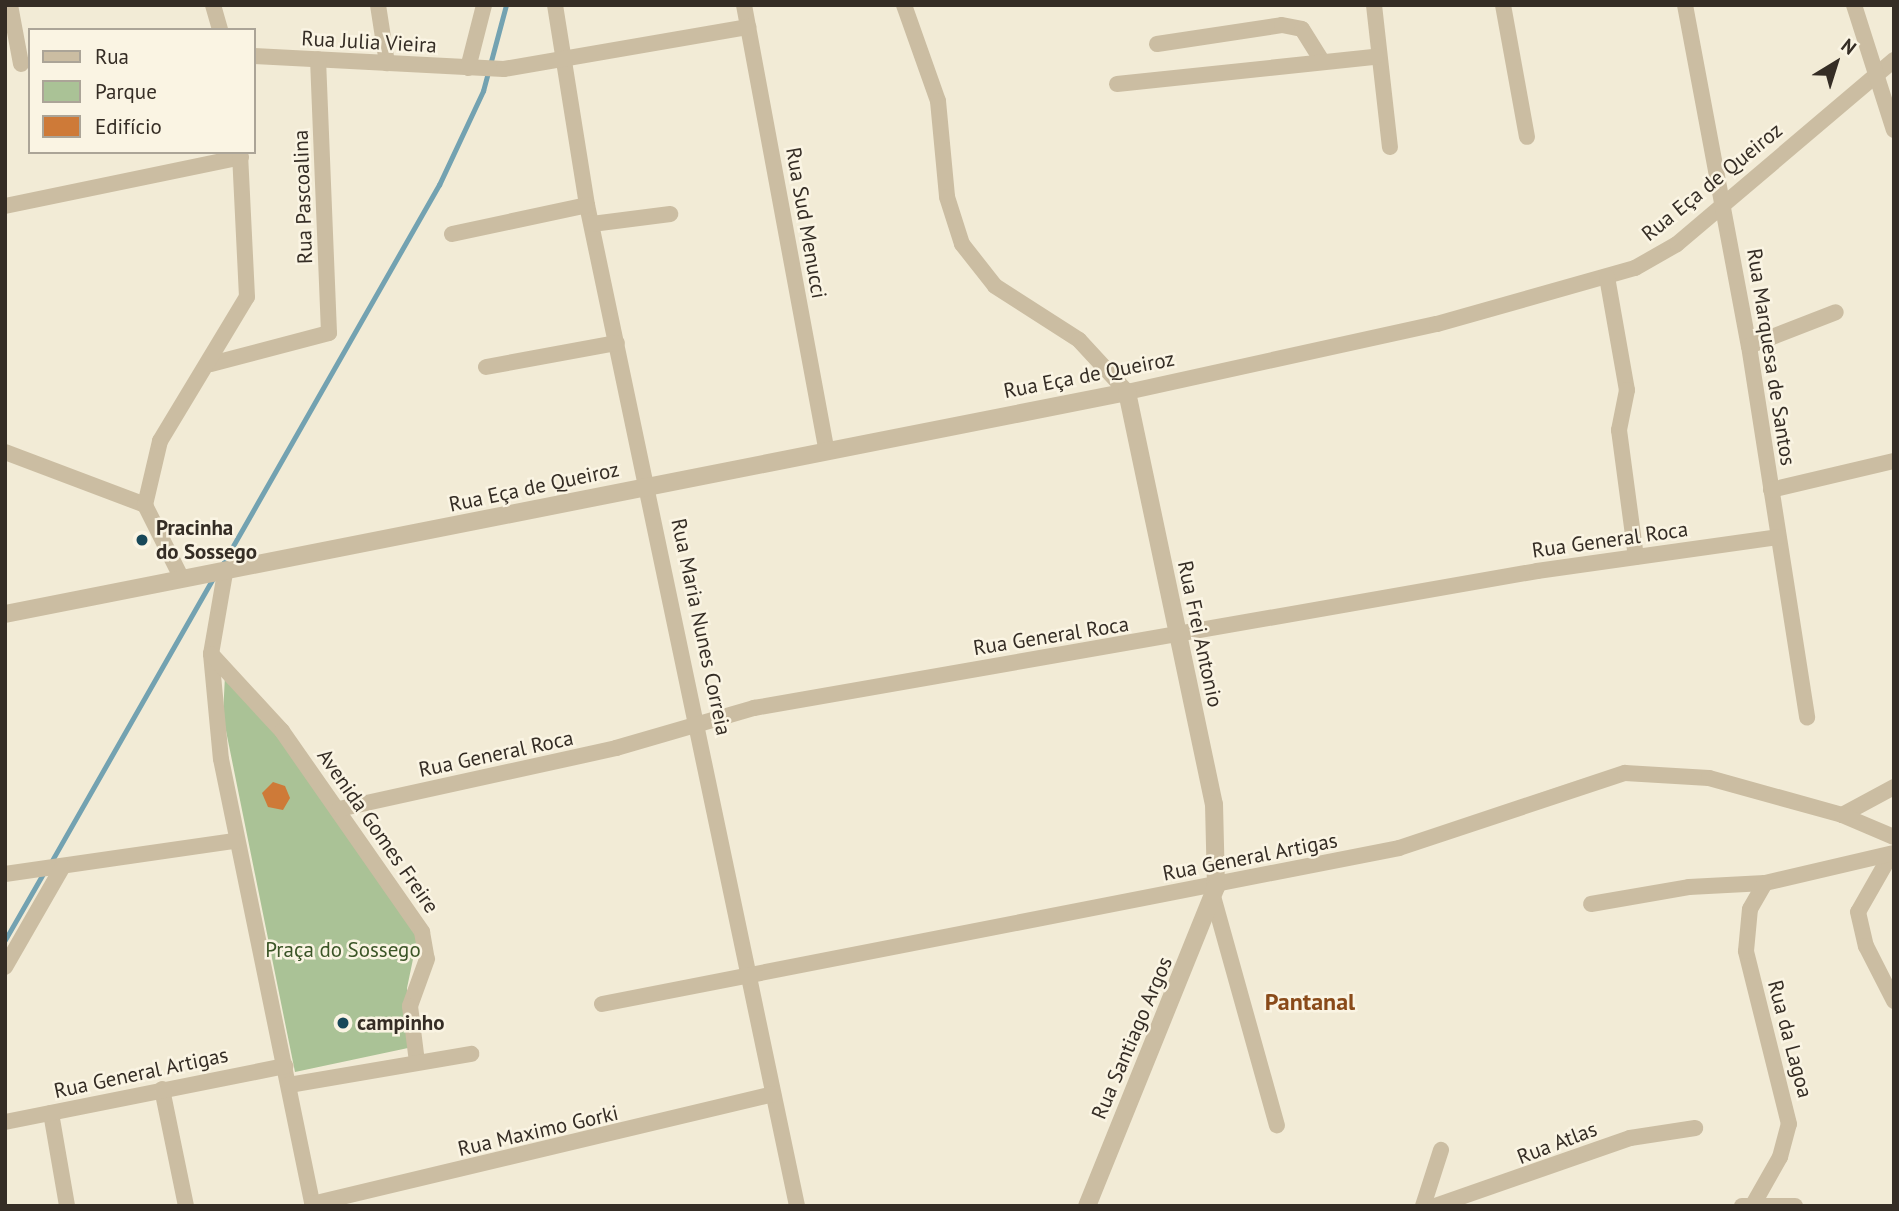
<!DOCTYPE html>
<html>
<head>
<meta charset="utf-8">
<style>
  body { margin:0 }
  #map { position:relative; width:1899px; height:1211px; overflow:hidden; background:#f2ebd6; font-family:"PT Sans",sans-serif }
  div>[style] { position:absolute }
  [style*='--x'] { left:calc(var(--x)*1px); top:calc(var(--y)*1px); width:calc(var(--w)*1px); rotate:calc(var(--a)*1deg) }
  .green>* { inset:0; background:#aac296 }
  .stream>* { height:4.5px; margin:-2.25px; padding:0 2.25px; transform-origin:2.25px; border-radius:2.25px; background:#73a2b1 }
  .building>* { inset:0; background:#ce7a38 }
  .minor>* { height:16px; margin:-8px; padding:0 8px; transform-origin:8px; border-radius:8px; background:#cbbda2 }
  .tertiary>* { height:18px; margin:-9px; padding:0 9px; transform-origin:9px; border-radius:9px; background:#cbbda2 }
  .dots>* { width:19px; height:19px; translate:-50% -50%; box-sizing:border-box; border:4px solid #faf4e3; border-radius:50% }
  span { translate:-50% -50%; white-space:nowrap; text-align:center; line-height:1.15; -webkit-text-stroke:5px #faf4e3; paint-order:stroke }
  .street-label { font-size:21px; color:#352d25 }
  .poi-label { font-size:21px; color:#352d25; font-weight:700 }
  .left { translate:0 -50%; text-align:left }
  .park-label { font-size:21px; color:#3b5527 }
  .quarter-label { font-size:24px; color:#894a19; font-weight:700 }
  .frame { position:absolute; inset:0; border:7px solid #352d25; pointer-events:none }
  .legend { position:absolute; left:28px; top:28px; width:228px; height:126px; box-sizing:border-box; background:#faf4e3; border:2px solid #aba497; margin:0; padding:9px 12px; list-style:none; font-size:21px; color:#352d25 }
  .legend li { display:flex; align-items:center; gap:14px; height:35px }
  .legend b { width:35px; border:2px solid #aba497 }
  .north { position:absolute; left:1801px; top:28px; width:70px; height:70px; -webkit-text-stroke:5px #faf4e3; paint-order:stroke; rotate:38deg; font-size:19px; font-weight:700; line-height:28px; text-align:center; color:#352d25 }
  .north::after { content:''; display:block; margin:auto; width:24px; height:32px; background:#352d25; clip-path:polygon(50% 0,100% 100%,50% 72%,0 100%) }
</style>
</head>
<body>
<div id="map">
  <div class="green">
    <i style="clip-path:polygon(225px 675px,249px 695px,418px 935px,407px 988px,408px 1048px,295px 1072px,223px 716px)"></i>
  </div>
  <div class="stream">
    <i style="--x:221;--y:567;--w:440;--a:-60.3"></i>
    <i style="--x:439;--y:185;--w:104;--a:-64.9"></i>
    <i style="--x:483;--y:91;--w:89;--a:-75"></i>
    <i style="--x:50;--y:864;--w:327;--a:-60.3"></i>
    <i style="--x:5;--y:940;--w:76;--a:-60.1"></i>
  </div>
  <div class="building">
    <i style="clip-path:polygon(273px 782px,285px 786px,290px 798px,283px 810px,268px 807px,262px 793px)"></i>
  </div>
  <div class="minor">
    <i style="--x:10;--y:5;--w:60;--a:79.4"></i>
    <i style="--x:213;--y:5;--w:26;--a:74"></i>
    <i style="--x:378;--y:5;--w:59;--a:81.2"></i>
    <i style="--x:555;--y:5;--w:203;--a:80.9"></i>
    <i style="--x:587;--y:205;--w:1023;--a:78.15"></i>
    <i style="--x:744;--y:5;--w:452;--a:79.5"></i>
    <i style="--x:904;--y:5;--w:102;--a:70.5"></i>
    <i style="--x:938;--y:101;--w:96;--a:84.6"></i>
    <i style="--x:947;--y:197;--w:49;--a:72.3"></i>
    <i style="--x:962;--y:244;--w:53;--a:51.8"></i>
    <i style="--x:995;--y:286;--w:100;--a:32.7"></i>
    <i style="--x:1079;--y:340;--w:71;--a:47.3"></i>
    <i style="--x:1127;--y:392;--w:317;--a:-12.4"></i>
    <i style="--x:1437;--y:324;--w:206;--a:-15.8"></i>
    <i style="--x:1635;--y:268;--w:48;--a:-29.7"></i>
    <i style="--x:1677;--y:244;--w:285;--a:-40.3"></i>
    <i style="--x:1374;--y:5;--w:143;--a:83.6"></i>
    <i style="--x:1503;--y:5;--w:134;--a:79.7"></i>
    <i style="--x:1685;--y:5;--w:347;--a:79.4"></i>
    <i style="--x:1749;--y:346;--w:376;--a:81.1"></i>
    <i style="--x:1854;--y:5;--w:131;--a:72.3"></i>
    <i style="--x:1157;--y:44;--w:126;--a:-8.6"></i>
    <i style="--x:1282;--y:25;--w:20;--a:11"></i>
    <i style="--x:1302;--y:29;--w:36;--a:58"></i>
    <i style="--x:254;--y:56;--w:250;--a:3"></i>
    <i style="--x:504;--y:69;--w:248;--a:-9.8"></i>
    <i style="--x:468;--y:68;--w:65;--a:-75.7"></i>
    <i style="--x:1117;--y:84;--w:260;--a:-6"></i>
    <i style="--x:5;--y:206;--w:241;--a:-11.7"></i>
    <i style="--x:592;--y:224;--w:79;--a:-7.3"></i>
    <i style="--x:452;--y:234;--w:138;--a:-12.1"></i>
    <i style="--x:1607;--y:277;--w:115;--a:80"></i>
    <i style="--x:1627;--y:390;--w:41;--a:101.3"></i>
    <i style="--x:1619;--y:430;--w:128;--a:82.4"></i>
    <i style="--x:1749;--y:346;--w:93;--a:-21.3"></i>
    <i style="--x:211;--y:364;--w:122;--a:-14.7"></i>
    <i style="--x:329;--y:333;--w:274;--a:-92.3"></i>
    <i style="--x:486;--y:367;--w:133;--a:-10.4"></i>
    <i style="--x:5;--y:452;--w:150;--a:20.7"></i>
    <i style="--x:1771;--y:490;--w:126;--a:-13.3"></i>
    <i style="--x:225;--y:573;--w:82;--a:99.8"></i>
    <i style="--x:211;--y:654;--w:105;--a:84.6"></i>
    <i style="--x:221;--y:759;--w:456;--a:78.4"></i>
    <i style="--x:182;--y:579;--w:83;--a:-116.6"></i>
    <i style="--x:145;--y:505;--w:66;--a:-76.8"></i>
    <i style="--x:160;--y:441;--w:168;--a:-58.9"></i>
    <i style="--x:247;--y:297;--w:145;--a:-92.8"></i>
    <i style="--x:211;--y:654;--w:105;--a:47.3"></i>
    <i style="--x:282;--y:731;--w:245;--a:55.1"></i>
    <i style="--x:422;--y:932;--w:27;--a:80"></i>
    <i style="--x:427;--y:959;--w:50;--a:109.9"></i>
    <i style="--x:410;--y:1006;--w:56;--a:82.9"></i>
    <i style="--x:339;--y:809;--w:284;--a:-12.4"></i>
    <i style="--x:616;--y:748;--w:144;--a:-16.2"></i>
    <i style="--x:754;--y:708;--w:795;--a:-9.92"></i>
    <i style="--x:1537;--y:571;--w:243;--a:-8"></i>
    <i style="--x:1842;--y:815;--w:59;--a:-28.3"></i>
    <i style="--x:1890;--y:856;--w:64;--a:119.7"></i>
    <i style="--x:1858;--y:912;--w:35;--a:77"></i>
    <i style="--x:1866;--y:946;--w:62;--a:63"></i>
    <i style="--x:5;--y:874;--w:232;--a:-8.2"></i>
    <i style="--x:1214;--y:900;--w:234;--a:74.4"></i>
    <i style="--x:1591;--y:904;--w:99;--a:-9.8"></i>
    <i style="--x:1689;--y:887;--w:76;--a:-3"></i>
    <i style="--x:1765;--y:883;--w:132;--a:-13.1"></i>
    <i style="--x:5;--y:967;--w:116;--a:-60.1"></i>
    <i style="--x:602;--y:1004;--w:812;--a:-11.07"></i>
    <i style="--x:1399;--y:848;--w:238;--a:-18.4"></i>
    <i style="--x:1625;--y:773;--w:84;--a:3.4"></i>
    <i style="--x:1709;--y:778;--w:138;--a:15.5"></i>
    <i style="--x:1842;--y:815;--w:56;--a:22.9"></i>
    <i style="--x:289;--y:1085;--w:185;--a:-9.7"></i>
    <i style="--x:162;--y:1089;--w:119;--a:78.4"></i>
    <i style="--x:51;--y:1113;--w:94;--a:80.2"></i>
    <i style="--x:5;--y:1122;--w:286;--a:-11.3"></i>
    <i style="--x:1754;--y:1203;--w:53;--a:-60.5"></i>
    <i style="--x:1780;--y:1157;--w:34;--a:-75"></i>
    <i style="--x:1789;--y:1124;--w:178;--a:-104"></i>
    <i style="--x:1746;--y:951;--w:42;--a:-84.6"></i>
    <i style="--x:1750;--y:909;--w:30;--a:-60"></i>
    <i style="--x:312;--y:1204;--w:474;--a:-13.4"></i>
    <i style="--x:1423;--y:1206;--w:59;--a:-72.2"></i>
    <i style="--x:1435;--y:1206;--w:207;--a:-19.2"></i>
    <i style="--x:1630;--y:1138;--w:66;--a:-8.7"></i>
    <i style="--x:1742;--y:1206;--w:53;--a:0"></i>
  </div>
  <div class="tertiary">
    <i style="--x:5;--y:614;--w:1144;--a:-11.19"></i>
    <i style="--x:1127;--y:392;--w:421;--a:78.1"></i>
    <i style="--x:1214;--y:804;--w:83;--a:88.6"></i>
    <i style="--x:1216;--y:887;--w:344;--a:112"></i>
  </div>
  <div class="dots">
    <i style="left:142px;top:540px;background:#184859"></i>
    <i style="left:343px;top:1023px;background:#184859"></i>
  </div>
  <div class="street-label">
    <span style="left:369px;top:42px;rotate:3deg">Rua Julia Vieira</span>
    <span style="left:1712px;top:182px;rotate:-39deg">Rua Eça de Queiroz</span>
    <span style="left:303px;top:197px;rotate:-92deg">Rua Pascoalina</span>
    <span style="left:806px;top:223px;rotate:80deg">Rua Sud Menucci</span>
    <span style="left:1771px;top:357px;rotate:81deg">Rua Marquesa de Santos</span>
    <span style="left:1089px;top:375px;rotate:-11deg">Rua Eça de Queiroz</span>
    <span style="left:534px;top:487px;rotate:-12deg">Rua Eça de Queiroz</span>
    <span style="left:1610px;top:540px;rotate:-8deg">Rua General Roca</span>
    <span style="left:701px;top:627px;rotate:78deg">Rua Maria Nunes Correia</span>
    <span style="left:1200px;top:634px;rotate:78deg">Rua Frei Antonio</span>
    <span style="left:1051px;top:636px;rotate:-9deg">Rua General Roca</span>
    <span style="left:496px;top:754px;rotate:-12deg">Rua General Roca</span>
    <span style="left:378px;top:831px;rotate:55deg">Avenida Gomes Freire</span>
    <span style="left:1250px;top:857px;rotate:-11deg">Rua General Artigas</span>
    <span style="left:1132px;top:1038px;rotate:-67deg">Rua Santiago Argos</span>
    <span style="left:1790px;top:1039px;rotate:75deg">Rua da Lagoa</span>
    <span style="left:141px;top:1073px;rotate:-12deg">Rua General Artigas</span>
    <span style="left:538px;top:1131px;rotate:-13deg">Rua Maximo Gorki</span>
    <span style="left:1557px;top:1143px;rotate:-21deg">Rua Atlas</span>
  </div>
  <div class="poi-label">
    <span class="left" style="left:156px;top:540px">Pracinha<br>do Sossego</span>
    <span class="left" style="left:357px;top:1023px">campinho</span>
  </div>
  <div class="park-label">
    <span style="left:343px;top:950px">Praça do Sossego</span>
  </div>
  <div class="quarter-label">
    <span style="left:1310px;top:1002px">Pantanal</span>
  </div>
  <div class="frame"></div>
  <ul class="legend">
  <li><b style="height:9px;background:#cbbda2"></b>Rua</li>
  <li><b style="height:19px;background:#aac296"></b>Parque</li>
  <li><b style="height:19px;background:#ce7a38"></b>Edifício</li>
  </ul>
  <div class="north">N</div>
</div>
</body>
</html>
